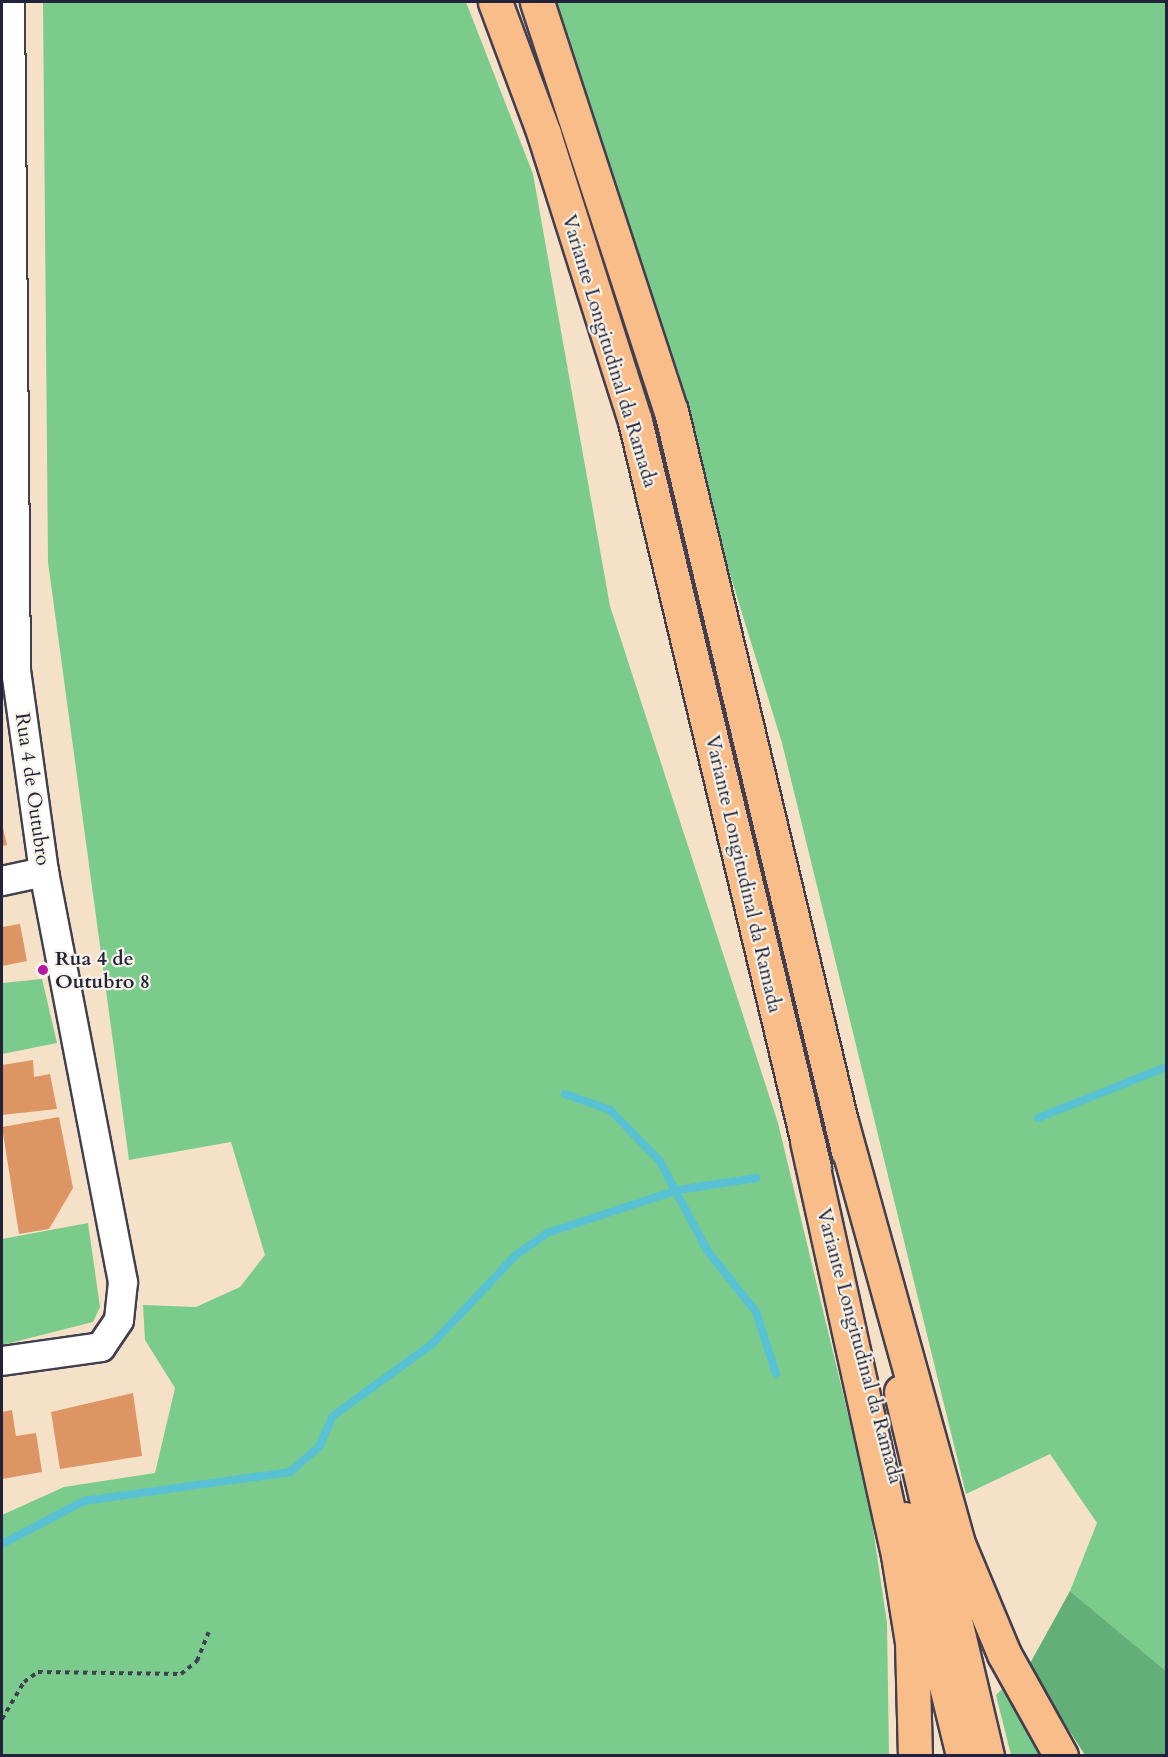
<!DOCTYPE html>
<html>
<head>
<meta charset="utf-8">
<style>
  body { margin:0 }
  #map { position:relative; width:1168px; height:1757px; overflow:hidden; background:#f5e1c8; font-family:Cardo,serif }
  div>[style] { position:absolute }
  [style*='--x'] { left:calc(var(--x)*1px); top:calc(var(--y)*1px); width:calc(var(--w)*1px); rotate:calc(var(--a)*1deg) }
  .green>* { inset:0; background:#7acb8c }
  .forest>* { inset:0; background:#63af78 }
  .stream>* { height:8px; margin:-4px; padding:0 4px; transform-origin:4px; border-radius:4px; background:#58c1d4 }
  .building>* { inset:0; background:#dd9563 }
  .path>* { height:4px; margin-top:-2px; transform-origin:0; background:repeating-linear-gradient(90deg,#423f50 0 4.5px,transparent 0 9px) }
  .roads { filter:drop-shadow(2px 0 #423f50) drop-shadow(-2px 0 #423f50) drop-shadow(0 2px #423f50) drop-shadow(0 -2px #423f50) }
  .street>* { height:28px; margin:-14px; padding:0 14px; transform-origin:14px; border-radius:14px; background:#fff }
  .primary>* { height:33px; margin:-16.5px; padding:0 16.5px; transform-origin:16.5px; border-radius:16.5px; background:#f8bd89 }
  .highway>* { height:33px; margin:-16.5px; padding:0 16.5px; transform-origin:16.5px; border-radius:16.5px; background:#f8bd89 }
  .dots>* { width:16px; height:16px; translate:-50% -50%; box-sizing:border-box; border:3px solid #f7f3e8; border-radius:50% }
  span { translate:-50% -50%; white-space:nowrap; text-align:center; line-height:1.15; -webkit-text-stroke:4.5px #f7f3e8; paint-order:stroke }
  .street-label { font-size:20px; color:#22223b }
  .poi-label { font-size:20px; color:#22223b; font-weight:700 }
  .left { translate:0 -50%; text-align:left }
  .frame { position:absolute; inset:0; border:3px solid #22223b; pointer-events:none }
</style>
</head>
<body>
<div id="map">
  <div class="green">
    <i style="clip-path:polygon(43px 2px,466px 2px,533px 174px,610px 606px,778px 1123px,869px 1502px,887px 1623px,889px 1755px,2px 1755px,2px 1515px,64px 1487px,155px 1473px,175px 1388px,145px 1340px,143px 1305px,196px 1307px,240px 1287px,265px 1255px,231px 1142px,129px 1160px,48px 562px)"></i>
    <i style="clip-path:polygon(554px 2px,1166px 2px,1166px 1671px,1070px 1591px,1097px 1523px,1050px 1454px,966px 1494px,782px 743px)"></i>
    <i style="clip-path:polygon(42px 979px,57px 1043px,2px 1054px,2px 983px)"></i>
    <i style="clip-path:polygon(88px 1223px,100px 1307px,93px 1322px,2px 1345px,2px 1239px)"></i>
    <i style="clip-path:polygon(1002px 1689px,1041px 1755px,1011px 1755px,996px 1695px)"></i>
  </div>
  <div class="forest">
    <i style="clip-path:polygon(1070px 1591px,1166px 1671px,1166px 1755px,1085px 1755px,1028px 1667px)"></i>
  </div>
  <div class="stream">
    <i style="--x:565;--y:1094;--w:48;--a:19.6"></i>
    <i style="--x:610;--y:1110;--w:70;--a:45.6"></i>
    <i style="--x:659;--y:1160;--w:102;--a:61.9"></i>
    <i style="--x:707;--y:1250;--w:79;--a:51.7"></i>
    <i style="--x:756;--y:1312;--w:65;--a:72.1"></i>
    <i style="--x:1038;--y:1118;--w:138;--a:-21.7"></i>
    <i style="--x:830;--y:1162;--w:2;--a:-27"></i>
    <i style="--x:2;--y:1544;--w:93;--a:-27.7"></i>
    <i style="--x:84;--y:1501;--w:208;--a:-8"></i>
    <i style="--x:290;--y:1472;--w:38;--a:-41"></i>
    <i style="--x:319;--y:1447;--w:34;--a:-66"></i>
    <i style="--x:333;--y:1416;--w:122;--a:-36"></i>
    <i style="--x:432;--y:1344;--w:122;--a:-46.7"></i>
    <i style="--x:516;--y:1255;--w:38;--a:-35"></i>
    <i style="--x:547;--y:1233;--w:138;--a:-18.2"></i>
    <i style="--x:678;--y:1190;--w:79;--a:-8.7"></i>
  </div>
  <div class="building">
    <i style="clip-path:polygon(2px 824px,7px 845px,2px 846px)"></i>
    <i style="clip-path:polygon(20px 924px,27px 961px,2px 966px,2px 927px)"></i>
    <i style="clip-path:polygon(33px 1060px,34px 1077px,50px 1074px,57px 1109px,2px 1115px,2px 1065px)"></i>
    <i style="clip-path:polygon(59px 1117px,73px 1188px,49px 1229px,19px 1234px,2px 1127px)"></i>
    <i style="clip-path:polygon(133px 1393px,142px 1456px,60px 1469px,51px 1412px)"></i>
    <i style="clip-path:polygon(12px 1410px,16px 1436px,36px 1433px,42px 1472px,2px 1479px,2px 1412px)"></i>
  </div>
  <div class="path">
    <i style="--x:2;--y:1719;--w:43;--a:-59.3"></i>
    <i style="--x:24;--y:1682;--w:17;--a:-36"></i>
    <i style="--x:38;--y:1672;--w:143;--a:0.8"></i>
    <i style="--x:181;--y:1674;--w:21;--a:-39"></i>
    <i style="--x:197;--y:1661;--w:31;--a:-68"></i>
  </div>
  <div class="roads">
    <div class="street">
      <i style="--x:2;--y:881;--w:43;--a:-12.1"></i>
      <i style="--x:2;--y:1361;--w:100;--a:-8"></i>
      <i style="--x:101;--y:1347;--w:32;--a:-56"></i>
      <i style="--x:119;--y:1320;--w:38;--a:-84"></i>
      <i style="--x:123;--y:1282;--w:418;--a:-100.9"></i>
      <i style="--x:44;--y:872;--w:203;--a:-97.9"></i>
      <i style="--x:16;--y:671;--w:669;--a:-90.51"></i>
    </div>
    <div class="primary">
      <i style="--x:495;--y:2;--w:141;--a:69.6"></i>
      <i style="--x:544;--y:134;--w:301;--a:72.4"></i>
      <i style="--x:635;--y:421;--w:768;--a:76.52"></i>
      <i style="--x:537;--y:2;--w:430;--a:71.9"></i>
      <i style="--x:671;--y:411;--w:761;--a:76.55"></i>
      <i style="--x:901;--y:1392;--w:374;--a:76.7"></i>
      <i style="--x:905;--y:1519;--w:244;--a:76.2"></i>
    </div>
    <div class="highway">
      <i style="--x:842;--y:1125;--w:432;--a:74.5"></i>
      <i style="--x:957;--y:1541;--w:122;--a:67.4"></i>
      <i style="--x:1004;--y:1654;--w:117;--a:60.8"></i>
      <i style="--x:807;--y:1141;--w:424;--a:77.6"></i>
      <i style="--x:898;--y:1555;--w:88;--a:80.9"></i>
      <i style="--x:912;--y:1642;--w:114;--a:88.5"></i>
    </div>
  </div>
  <div class="dots">
    <i style="left:43px;top:970px;background:#b5179e"></i>
  </div>
  <div class="street-label">
    <span style="left:610px;top:351px;rotate:73deg">Variante Longitudinal da Ramada</span>
    <span style="left:33px;top:789px;rotate:82deg">Rua 4 de Outubro</span>
    <span style="left:744px;top:874px;rotate:77deg">Variante Longitudinal da Ramada</span>
    <span style="left:860px;top:1346px;rotate:75deg">Variante Longitudinal da Ramada</span>
  </div>
  <div class="poi-label">
    <span class="left" style="left:55px;top:970px">Rua 4 de<br>Outubro 8</span>
  </div>
  <div class="frame"></div>
</div>
</body>
</html>
